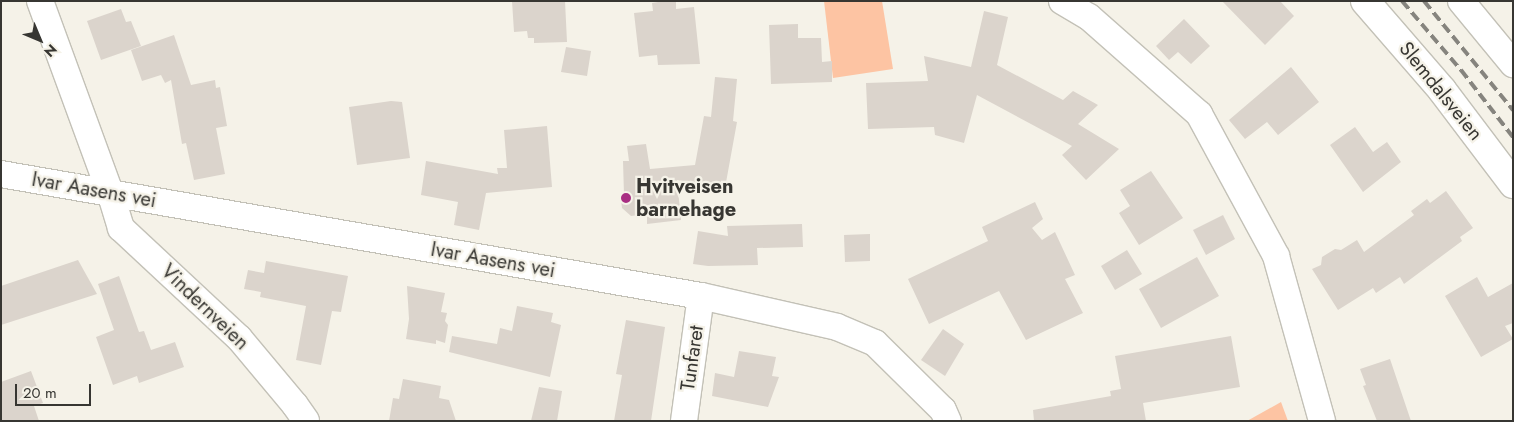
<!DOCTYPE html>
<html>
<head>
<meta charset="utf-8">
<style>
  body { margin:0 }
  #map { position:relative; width:1514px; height:422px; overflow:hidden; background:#f5f2e8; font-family:Jost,sans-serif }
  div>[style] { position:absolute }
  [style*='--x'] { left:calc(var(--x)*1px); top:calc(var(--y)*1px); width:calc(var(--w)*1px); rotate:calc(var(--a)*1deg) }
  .green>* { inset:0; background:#fdc4a3 }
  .building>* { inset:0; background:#dbd4cc }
  .roads { filter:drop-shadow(1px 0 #c3c1b7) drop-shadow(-1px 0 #c3c1b7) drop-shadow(0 1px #c3c1b7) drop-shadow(0 -1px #c3c1b7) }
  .street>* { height:26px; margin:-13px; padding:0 13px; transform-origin:13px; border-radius:13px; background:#fff }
  .secondary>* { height:28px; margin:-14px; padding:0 14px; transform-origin:14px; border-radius:14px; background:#fff }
  .rail>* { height:4px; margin-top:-2px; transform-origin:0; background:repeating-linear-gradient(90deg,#86847e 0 10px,transparent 0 15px) }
  .dots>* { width:14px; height:14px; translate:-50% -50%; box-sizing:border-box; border:2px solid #f5f2e8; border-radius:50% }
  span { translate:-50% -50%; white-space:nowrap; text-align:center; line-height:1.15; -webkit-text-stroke:4.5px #f5f2e8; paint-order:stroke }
  .street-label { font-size:20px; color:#373632 }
  .poi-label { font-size:20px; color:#373632; font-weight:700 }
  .left { translate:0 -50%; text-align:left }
  .frame { position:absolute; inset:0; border:2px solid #373632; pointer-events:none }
  .north { position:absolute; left:15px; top:15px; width:50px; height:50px; -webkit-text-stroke:4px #f5f2e8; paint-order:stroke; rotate:135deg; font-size:14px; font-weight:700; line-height:20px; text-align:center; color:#373632 }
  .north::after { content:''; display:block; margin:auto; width:18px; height:22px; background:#373632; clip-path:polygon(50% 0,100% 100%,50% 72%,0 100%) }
  .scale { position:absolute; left:15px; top:384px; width:76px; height:22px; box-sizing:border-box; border:2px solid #373632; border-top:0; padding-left:6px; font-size:15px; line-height:18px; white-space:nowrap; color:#373632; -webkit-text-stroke:4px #f5f2e8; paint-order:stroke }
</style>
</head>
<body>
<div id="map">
  <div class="green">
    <i style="clip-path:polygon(824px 1px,882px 1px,893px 69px,833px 78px)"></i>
    <i style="clip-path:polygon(1281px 402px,1288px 421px,1247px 421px)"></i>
  </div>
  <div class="building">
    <i style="clip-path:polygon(512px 1px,565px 1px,567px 42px,534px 43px,534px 38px,528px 38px,527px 31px,514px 32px)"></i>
    <i style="clip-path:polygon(664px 1px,676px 1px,676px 9px,694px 7px,700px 64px,658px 65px,657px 55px,639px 57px,634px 13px,653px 11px,652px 3px)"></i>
    <i style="clip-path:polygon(1222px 1px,1280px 1px,1294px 16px,1265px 45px)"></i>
    <i style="clip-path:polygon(121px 9px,126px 22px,131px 21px,141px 46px,101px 60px,87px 21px)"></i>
    <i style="clip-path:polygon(984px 11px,1008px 17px,997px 65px,1063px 100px,1073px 91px,1098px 105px,1078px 124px,1119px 149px,1086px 180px,1062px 155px,1072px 146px,977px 95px,964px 143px,935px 135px,934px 127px,868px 129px,866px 83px,928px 81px,924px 56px,971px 67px)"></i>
    <i style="clip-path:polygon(1184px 19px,1210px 46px,1191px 64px,1178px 52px,1169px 60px,1156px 46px)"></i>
    <i style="clip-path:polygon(798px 24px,798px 38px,821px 38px,822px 62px,832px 61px,832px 82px,771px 84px,769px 25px)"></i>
    <i style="clip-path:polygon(174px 35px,191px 85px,215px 80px,216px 88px,220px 87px,227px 126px,216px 128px,225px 174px,194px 180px,186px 143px,182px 144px,171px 80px,165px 83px,161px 75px,142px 81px,131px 50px)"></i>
    <i style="clip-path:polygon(566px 47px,591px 51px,587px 76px,561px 72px)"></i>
    <i style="clip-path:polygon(1291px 67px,1319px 102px,1278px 135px,1267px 122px,1245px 139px,1229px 120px)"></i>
    <i style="clip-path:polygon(715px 77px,737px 79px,733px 121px,737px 122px,725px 188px,677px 180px,681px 220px,647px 224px,647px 214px,631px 216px,622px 208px,621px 200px,624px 195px,623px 161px,629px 161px,627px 146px,646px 144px,650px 169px,695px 165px,704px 116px,711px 117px)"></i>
    <i style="clip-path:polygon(391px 101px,402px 102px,410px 158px,357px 165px,349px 107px)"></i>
    <i style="clip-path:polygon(547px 126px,552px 187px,486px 193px,479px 230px,454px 225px,458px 202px,421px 195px,426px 161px,498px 174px,497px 168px,507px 168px,504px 130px)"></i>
    <i style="clip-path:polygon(1355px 127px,1373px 152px,1387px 142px,1401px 162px,1363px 192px,1330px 145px)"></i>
    <i style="clip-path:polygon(1151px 171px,1183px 218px,1139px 245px,1119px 213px,1130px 206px,1120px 190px)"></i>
    <i style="clip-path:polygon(1446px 191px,1473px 228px,1460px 237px,1462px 241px,1404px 284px,1400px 277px,1376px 293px,1373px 288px,1338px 310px,1312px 269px,1321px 265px,1322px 257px,1335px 249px,1341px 250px,1357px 240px,1364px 252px,1414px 215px,1411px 211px,1427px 199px,1430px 203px)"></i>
    <i style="clip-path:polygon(1035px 202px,1043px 219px,1032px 228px,1042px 240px,1055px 232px,1075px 275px,1065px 279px,1083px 313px,1026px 340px,999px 291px,929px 324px,908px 279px,988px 241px,982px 227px)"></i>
    <i style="clip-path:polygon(1223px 215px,1235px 239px,1206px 255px,1193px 230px)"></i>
    <i style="clip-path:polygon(802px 224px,803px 247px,757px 248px,758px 265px,708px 266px,693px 264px,698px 231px,728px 236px,727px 226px)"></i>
    <i style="clip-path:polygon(870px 234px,870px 261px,845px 262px,844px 235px)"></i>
    <i style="clip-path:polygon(1127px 250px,1142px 274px,1115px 290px,1101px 266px)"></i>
    <i style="clip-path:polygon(1197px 257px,1219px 296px,1161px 328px,1139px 289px)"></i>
    <i style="clip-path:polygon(78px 260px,97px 294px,1px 325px,1px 286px)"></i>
    <i style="clip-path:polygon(266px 261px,348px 276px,341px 312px,332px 311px,321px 365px,296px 360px,306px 306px,260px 297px,261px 292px,244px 289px,248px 270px,264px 273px)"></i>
    <i style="clip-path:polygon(119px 276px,139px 332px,144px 331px,151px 350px,175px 342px,184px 367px,139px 383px,137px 376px,113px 385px,96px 337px,114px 330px,98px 284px)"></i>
    <i style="clip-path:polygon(1477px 277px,1488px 297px,1513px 283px,1513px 323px,1505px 326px,1513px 339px,1481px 357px,1445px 296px)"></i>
    <i style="clip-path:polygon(407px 286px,445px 293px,441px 312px,447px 313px,445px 321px,448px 325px,445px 343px,436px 340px,436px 344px,406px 339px,409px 319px)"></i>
    <i style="clip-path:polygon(517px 306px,553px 313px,551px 322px,561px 325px,550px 377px,449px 352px,452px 336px,497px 344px,500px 328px,512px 331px)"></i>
    <i style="clip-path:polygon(626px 320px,665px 327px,651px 421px,614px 421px,622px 375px,616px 374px)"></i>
    <i style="clip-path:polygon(943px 329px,964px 344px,945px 376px,921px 360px)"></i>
    <i style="clip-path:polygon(1231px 336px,1240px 387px,1143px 403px,1146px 421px,1034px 421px,1033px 410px,1111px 396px,1110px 391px,1121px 389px,1115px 356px)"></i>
    <i style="clip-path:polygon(739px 351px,776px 357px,772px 376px,779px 377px,768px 407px,712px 396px,715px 373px,734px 377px)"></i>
    <i style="clip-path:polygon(1390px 359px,1411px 421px,1377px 421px,1363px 386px,1366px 385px,1360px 369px)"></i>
    <i style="clip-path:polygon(31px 371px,43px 403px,34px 406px,39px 421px,1px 421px,1px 382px)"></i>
    <i style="clip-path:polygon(403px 379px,441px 386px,439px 398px,449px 400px,456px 421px,389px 421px,393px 398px,399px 399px)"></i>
    <i style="clip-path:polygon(539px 387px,562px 391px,557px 421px,531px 421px)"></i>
  </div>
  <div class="roads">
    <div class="street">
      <i style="--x:40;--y:1;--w:203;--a:69.9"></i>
      <i style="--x:110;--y:192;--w:38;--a:73"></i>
      <i style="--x:121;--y:228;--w:161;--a:43"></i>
      <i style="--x:239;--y:338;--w:87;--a:50.1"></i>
      <i style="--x:295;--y:405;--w:19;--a:55"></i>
      <i style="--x:1062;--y:1;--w:31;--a:31"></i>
      <i style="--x:1089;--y:17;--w:147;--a:41.4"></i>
      <i style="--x:1199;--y:114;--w:162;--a:61.5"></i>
      <i style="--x:1276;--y:256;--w:171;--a:74.4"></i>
      <i style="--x:1461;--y:1;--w:82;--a:50.5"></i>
      <i style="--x:1;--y:174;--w:711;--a:9.89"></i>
      <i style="--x:701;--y:296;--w:139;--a:12.8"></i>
      <i style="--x:837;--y:327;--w:41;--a:22.8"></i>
      <i style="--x:875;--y:343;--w:95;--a:44.6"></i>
      <i style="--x:943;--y:410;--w:12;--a:66"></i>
      <i style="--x:684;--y:421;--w:126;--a:-82.3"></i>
    </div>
    <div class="secondary">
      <i style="--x:1365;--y:1;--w:118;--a:49.1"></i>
      <i style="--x:1442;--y:90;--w:118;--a:52.9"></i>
    </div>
  </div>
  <div class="rail">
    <i style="--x:1402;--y:1;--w:91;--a:49.5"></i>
    <i style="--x:1461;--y:70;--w:85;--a:52.2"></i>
    <i style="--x:1424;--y:1;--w:141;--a:50.8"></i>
  </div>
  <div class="dots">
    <i style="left:626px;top:198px;background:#a82e82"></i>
  </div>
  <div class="street-label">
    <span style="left:1441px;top:91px;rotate:51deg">Slemdalsveien</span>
    <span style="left:94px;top:190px;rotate:10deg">Ivar Aasens vei</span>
    <span style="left:493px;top:260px;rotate:10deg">Ivar Aasens vei</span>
    <span style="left:205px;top:307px;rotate:44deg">Vindernveien</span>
    <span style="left:692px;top:358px;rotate:-82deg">Tunfaret</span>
  </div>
  <div class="poi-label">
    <span class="left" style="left:636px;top:198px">Hvitveisen<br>barnehage</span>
  </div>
  <div class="frame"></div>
  <div class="north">N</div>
  <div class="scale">20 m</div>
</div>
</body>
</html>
